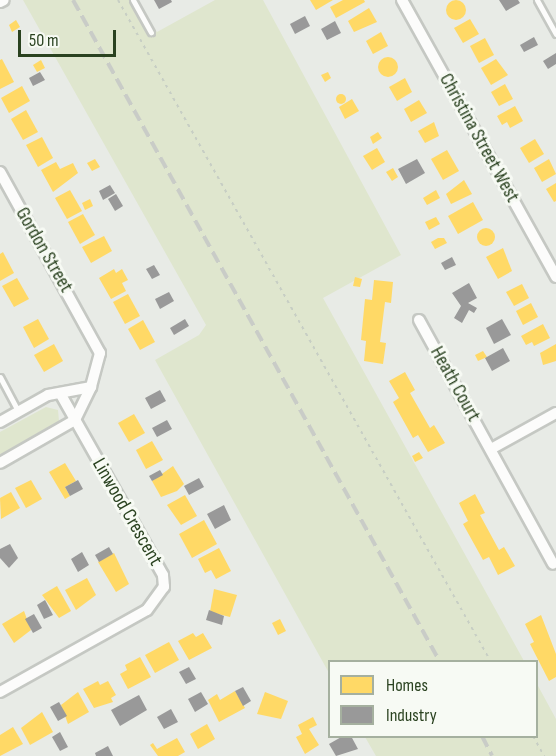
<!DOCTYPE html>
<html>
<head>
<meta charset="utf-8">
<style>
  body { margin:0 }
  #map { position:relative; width:556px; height:756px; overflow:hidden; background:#e8ebe6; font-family:"Sofia Sans Condensed",sans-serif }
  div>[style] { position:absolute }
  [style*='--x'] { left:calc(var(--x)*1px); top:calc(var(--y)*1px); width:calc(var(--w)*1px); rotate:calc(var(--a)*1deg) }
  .green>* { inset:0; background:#dfe6ce }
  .homes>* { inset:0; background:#ffd966 }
  .round { border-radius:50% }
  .industry>* { inset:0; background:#999 }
  .path>* { height:2px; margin-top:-1px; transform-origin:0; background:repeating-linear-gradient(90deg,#c7cec4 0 3px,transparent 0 7.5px) }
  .roads { filter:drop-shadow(2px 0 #c5c8c3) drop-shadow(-2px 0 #c5c8c3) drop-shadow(0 2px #c5c8c3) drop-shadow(0 -2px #c5c8c3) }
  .service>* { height:5px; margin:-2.5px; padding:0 2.5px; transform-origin:2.5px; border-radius:2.5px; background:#fcfcfb }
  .minor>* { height:10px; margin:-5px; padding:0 5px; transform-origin:5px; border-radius:5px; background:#fcfcfb }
  .rail>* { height:4px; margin-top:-2px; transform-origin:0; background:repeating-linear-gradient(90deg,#c9ccc7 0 12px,transparent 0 18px) }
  span { translate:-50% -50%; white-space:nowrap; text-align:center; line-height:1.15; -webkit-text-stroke:6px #f7faf4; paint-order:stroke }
  .street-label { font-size:20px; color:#2a4220 }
  .legend { position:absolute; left:328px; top:660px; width:210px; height:78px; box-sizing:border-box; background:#f7faf4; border:2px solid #a5b09f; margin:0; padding:8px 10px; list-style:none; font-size:18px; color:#2a4220 }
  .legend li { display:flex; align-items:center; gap:12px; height:30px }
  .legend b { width:30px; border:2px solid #a5b09f }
  .scale { position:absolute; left:18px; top:30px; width:98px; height:27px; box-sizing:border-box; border:3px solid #2a4220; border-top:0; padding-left:8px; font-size:18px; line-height:21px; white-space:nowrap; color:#2a4220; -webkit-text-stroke:4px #f7faf4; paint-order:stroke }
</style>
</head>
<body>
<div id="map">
  <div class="green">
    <i style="clip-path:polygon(23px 0,134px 0,157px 32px,215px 0,263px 0,401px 255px,323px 298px,524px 661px,330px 662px,329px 673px,155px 360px,199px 335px,206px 325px)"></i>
    <i style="clip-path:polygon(46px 407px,58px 410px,59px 421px,0 455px,0 432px)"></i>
    <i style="clip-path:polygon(537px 684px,556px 719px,556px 756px,376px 756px,365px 737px,536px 736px)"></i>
  </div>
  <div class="homes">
    <i style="clip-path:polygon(310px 0,333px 0,316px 10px)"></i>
    <i style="clip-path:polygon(343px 0,364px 0,365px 2px,336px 18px,330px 7px)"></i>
    <i class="round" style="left:446px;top:0;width:20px;height:20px"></i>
    <i style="clip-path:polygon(369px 8px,377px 22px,354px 32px,348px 21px)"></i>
    <i style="clip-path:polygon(470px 19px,479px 34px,463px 43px,454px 28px)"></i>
    <i style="clip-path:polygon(16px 20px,20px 27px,12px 32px,9px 25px)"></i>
    <i style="clip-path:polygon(381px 32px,388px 46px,373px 54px,366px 41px)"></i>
    <i style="clip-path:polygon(485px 38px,494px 55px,479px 63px,470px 46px)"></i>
    <i class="round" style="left:378px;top:57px;width:20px;height:20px"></i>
    <i style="clip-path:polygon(2px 59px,14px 82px,0 89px,0 60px)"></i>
    <i style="clip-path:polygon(496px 59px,508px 75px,491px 85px,481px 68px)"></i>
    <i style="clip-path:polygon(41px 60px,45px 68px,37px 72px,33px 65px)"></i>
    <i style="clip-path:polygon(328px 72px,331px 78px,325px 82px,321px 75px)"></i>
    <i style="clip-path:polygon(405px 78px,412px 92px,397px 101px,389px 87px)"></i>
    <i style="clip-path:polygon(505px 84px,513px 99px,499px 106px,491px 92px)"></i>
    <i style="clip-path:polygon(22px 86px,30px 101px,9px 113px,1px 98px)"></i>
    <i class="round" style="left:336px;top:94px;width:10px;height:10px"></i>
    <i style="clip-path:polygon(352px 99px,359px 111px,345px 119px,339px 107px)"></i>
    <i style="clip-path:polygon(419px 100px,427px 113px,411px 122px,404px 109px)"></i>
    <i style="clip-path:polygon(515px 106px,523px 121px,510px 128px,507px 122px,502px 125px,497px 116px)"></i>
    <i style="clip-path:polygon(26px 110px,38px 132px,23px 140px,11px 119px)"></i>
    <i style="clip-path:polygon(434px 122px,439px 136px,425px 143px,418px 131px)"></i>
    <i style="clip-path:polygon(378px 132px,382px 138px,373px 144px,370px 137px)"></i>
    <i style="clip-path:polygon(42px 137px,53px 158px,38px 167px,26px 145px)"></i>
    <i style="clip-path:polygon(535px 139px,544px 154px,529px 163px,520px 148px)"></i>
    <i style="clip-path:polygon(377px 148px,385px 162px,372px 170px,363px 156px)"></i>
    <i style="clip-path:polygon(447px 150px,459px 171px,443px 180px,431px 159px)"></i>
    <i style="clip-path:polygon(95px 159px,100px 167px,92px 171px,87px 163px)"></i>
    <i style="clip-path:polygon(549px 159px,556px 174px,542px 182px,534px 168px)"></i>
    <i style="clip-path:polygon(56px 162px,60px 169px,73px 163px,78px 173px,53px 192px,41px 170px)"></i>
    <i style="clip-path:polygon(393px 168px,398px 177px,392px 181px,386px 172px)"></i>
    <i style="clip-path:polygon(464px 180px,472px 194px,451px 204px,446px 194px)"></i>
    <i style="clip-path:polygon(556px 183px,556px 201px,554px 202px,546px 189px)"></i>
    <i style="clip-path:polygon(70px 190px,82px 211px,67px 219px,55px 198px)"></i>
    <i style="clip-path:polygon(436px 190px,440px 198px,427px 205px,423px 198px)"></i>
    <i style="clip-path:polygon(90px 199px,93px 206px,85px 210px,82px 203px)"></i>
    <i style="clip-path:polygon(473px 202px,483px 220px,458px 234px,448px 216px)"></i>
    <i style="clip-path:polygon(83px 214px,95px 235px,80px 244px,68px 222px)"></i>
    <i style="clip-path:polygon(436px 217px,440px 224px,429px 230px,425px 222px)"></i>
    <i class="round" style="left:477px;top:228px;width:18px;height:18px"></i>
    <i style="clip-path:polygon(104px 236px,112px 251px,91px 263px,82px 247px)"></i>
    <i style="clip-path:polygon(438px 238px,444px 238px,447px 243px,435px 249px,431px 242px)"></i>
    <i style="clip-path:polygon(503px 248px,512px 271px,498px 279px,486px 257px)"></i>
    <i style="clip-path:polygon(3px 252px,14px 273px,0 281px,0 254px)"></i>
    <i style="clip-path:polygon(114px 269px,116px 273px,122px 269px,128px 280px,122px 283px,126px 291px,111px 299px,99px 278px)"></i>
    <i style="clip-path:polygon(355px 277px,362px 279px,360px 287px,353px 286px)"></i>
    <i style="clip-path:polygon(17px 278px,29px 299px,14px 307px,2px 286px)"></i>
    <i style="clip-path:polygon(374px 280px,393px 282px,391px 303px,385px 302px,380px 342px,386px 343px,383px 364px,364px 361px,366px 341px,361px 340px,365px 299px,372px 300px)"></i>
    <i style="clip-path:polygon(522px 284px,529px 298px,514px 306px,506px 292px)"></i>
    <i style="clip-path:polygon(128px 294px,140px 316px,125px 324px,113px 302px)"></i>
    <i style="clip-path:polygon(531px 303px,538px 317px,523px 325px,516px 311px)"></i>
    <i style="clip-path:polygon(38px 319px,49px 339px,34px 348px,23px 327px)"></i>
    <i style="clip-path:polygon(143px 320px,155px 342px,140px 350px,128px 329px)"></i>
    <i style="clip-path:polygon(543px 324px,550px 338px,534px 346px,532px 342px,526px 345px,521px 336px)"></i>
    <i style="clip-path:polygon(54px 344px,63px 361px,44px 372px,34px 355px)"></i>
    <i style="clip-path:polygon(556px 344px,556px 361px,543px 365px,540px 353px)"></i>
    <i style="clip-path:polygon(483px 351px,487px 357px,478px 361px,475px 355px)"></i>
    <i style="clip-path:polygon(405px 372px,415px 390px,410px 393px,430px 428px,434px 425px,445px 443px,428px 452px,418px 435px,413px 438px,393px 402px,399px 398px,389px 381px)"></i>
    <i style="clip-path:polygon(134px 414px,145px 433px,129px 442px,118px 423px)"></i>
    <i style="clip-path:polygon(152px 441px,163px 460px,146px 469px,136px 450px)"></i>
    <i style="clip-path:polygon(419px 452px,423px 458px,415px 462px,412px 456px)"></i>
    <i style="clip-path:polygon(65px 463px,76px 481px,65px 487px,70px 496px,65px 499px,49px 472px)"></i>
    <i style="clip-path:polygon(173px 466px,184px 484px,177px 491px,161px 497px,152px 481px)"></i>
    <i style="clip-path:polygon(31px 480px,42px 499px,26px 508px,15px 488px)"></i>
    <i style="clip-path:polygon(11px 492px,20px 508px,1px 519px,0 498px)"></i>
    <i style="clip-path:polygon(475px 494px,485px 513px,480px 515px,499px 550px,504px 547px,515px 566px,498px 575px,489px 557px,483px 560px,463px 524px,468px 521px,459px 503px)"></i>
    <i style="clip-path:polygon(185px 495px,197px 516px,181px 525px,167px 505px)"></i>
    <i style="clip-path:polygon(204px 520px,217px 544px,192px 558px,179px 534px)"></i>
    <i style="clip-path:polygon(219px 548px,231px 571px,216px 579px,211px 570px,205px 573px,198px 559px)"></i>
    <i style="clip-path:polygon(114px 553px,129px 584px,116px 592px,98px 562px)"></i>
    <i style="clip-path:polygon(87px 578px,96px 595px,76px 610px,65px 590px)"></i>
    <i style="clip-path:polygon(57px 586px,71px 611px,59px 618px,42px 595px)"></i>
    <i style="clip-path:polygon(214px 589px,237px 595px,230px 617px,210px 612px)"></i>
    <i style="clip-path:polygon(24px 611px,31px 630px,14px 643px,2px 624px)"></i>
    <i style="clip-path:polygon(541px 615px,556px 654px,556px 677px,549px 681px,530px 644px,534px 642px,525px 624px)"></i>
    <i style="clip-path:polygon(280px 619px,286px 631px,278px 635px,272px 623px)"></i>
    <i style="clip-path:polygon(193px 633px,196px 637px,203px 633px,212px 648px,189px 660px,178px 641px)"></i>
    <i style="clip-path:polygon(169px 642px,179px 660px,155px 673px,145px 655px)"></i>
    <i style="clip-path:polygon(140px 657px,151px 677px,128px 689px,120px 674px,127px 670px,125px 665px)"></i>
    <i style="clip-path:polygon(98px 681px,100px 685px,108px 681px,116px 695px,111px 698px,113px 702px,94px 708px,83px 689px)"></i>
    <i style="clip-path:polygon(235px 691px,245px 708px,219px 722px,208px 700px,217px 694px,220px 700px)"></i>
    <i style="clip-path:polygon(78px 692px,89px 712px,68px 724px,61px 705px)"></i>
    <i style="clip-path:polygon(265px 692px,288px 701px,281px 719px,257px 714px)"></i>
    <i style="clip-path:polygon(42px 712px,53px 732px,30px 745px,21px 728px)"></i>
    <i style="clip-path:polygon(313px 717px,317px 725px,309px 729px,319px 745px,305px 754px,296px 737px,302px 734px,298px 725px)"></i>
    <i style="clip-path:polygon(207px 724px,215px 739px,198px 749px,190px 734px)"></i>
    <i style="clip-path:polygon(13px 727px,23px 744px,0 756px,0 735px)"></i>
    <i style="clip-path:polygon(177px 738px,185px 752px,178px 756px,158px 756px,150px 745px,153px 743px,157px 749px)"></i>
  </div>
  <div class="industry">
    <i style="clip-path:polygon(154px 0,171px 0,172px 2px,159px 9px)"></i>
    <i style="clip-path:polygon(499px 0,518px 0,520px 3px,506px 11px)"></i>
    <i style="clip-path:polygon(305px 16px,310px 26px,295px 34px,290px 24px)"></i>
    <i style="clip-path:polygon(335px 21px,341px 33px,327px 40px,321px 29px)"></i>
    <i style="clip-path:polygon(534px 37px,538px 45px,524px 52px,520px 45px)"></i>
    <i style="clip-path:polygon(556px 53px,556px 64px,548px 69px,543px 61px)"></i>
    <i style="clip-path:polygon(40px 72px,45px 80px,33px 86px,29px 78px)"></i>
    <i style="clip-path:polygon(417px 159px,425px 173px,406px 184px,398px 169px)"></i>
    <i style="clip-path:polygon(110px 185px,115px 193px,103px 200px,99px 191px)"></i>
    <i style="clip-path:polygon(116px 194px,123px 206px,115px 211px,108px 199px)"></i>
    <i style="clip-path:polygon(452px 257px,456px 265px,445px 270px,441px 263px)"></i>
    <i style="clip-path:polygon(154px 265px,160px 275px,152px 279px,146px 269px)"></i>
    <i style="clip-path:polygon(469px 283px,477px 298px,468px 303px,477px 308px,474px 313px,469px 310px,462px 323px,454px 318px,461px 306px,452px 293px)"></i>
    <i style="clip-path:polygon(169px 292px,174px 301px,160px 309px,155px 299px)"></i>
    <i style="clip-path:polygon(185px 319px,189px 326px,174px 335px,170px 328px)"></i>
    <i style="clip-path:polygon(502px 319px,511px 335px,494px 344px,486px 328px)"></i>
    <i style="clip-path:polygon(503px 348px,510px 361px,492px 371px,485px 358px)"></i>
    <i style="clip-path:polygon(160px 390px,166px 401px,151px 409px,145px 398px)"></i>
    <i style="clip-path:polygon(167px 420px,172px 429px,157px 437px,152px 428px)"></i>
    <i style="clip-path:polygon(160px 470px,163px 475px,152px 481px,149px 476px)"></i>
    <i style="clip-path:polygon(199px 478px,204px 487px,189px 495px,184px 486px)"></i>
    <i style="clip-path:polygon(78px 480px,83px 489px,70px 496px,65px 487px)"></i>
    <i style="clip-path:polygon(224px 505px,231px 520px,215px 529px,207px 514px)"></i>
    <i style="clip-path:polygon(10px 544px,18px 558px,9px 568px,0 558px,0 549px)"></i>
    <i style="clip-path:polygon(109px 547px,113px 554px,99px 562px,95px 555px)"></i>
    <i style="clip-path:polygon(82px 552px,89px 565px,78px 572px,71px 559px)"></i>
    <i style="clip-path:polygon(45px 600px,53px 615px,44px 619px,37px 605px)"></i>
    <i style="clip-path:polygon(209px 610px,224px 616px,222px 625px,206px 620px)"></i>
    <i style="clip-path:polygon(34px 614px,42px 628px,33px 633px,25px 619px)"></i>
    <i style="clip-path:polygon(189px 667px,196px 679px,186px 684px,179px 672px)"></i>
    <i style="clip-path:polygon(243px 687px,251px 701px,243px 706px,235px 691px)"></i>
    <i style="clip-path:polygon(201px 692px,208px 704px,195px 712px,188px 699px)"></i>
    <i style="clip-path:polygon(139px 695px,147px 710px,120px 726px,111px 710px)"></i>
    <i style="clip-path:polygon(59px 702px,67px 716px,58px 721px,50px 707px)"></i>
    <i style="clip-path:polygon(171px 709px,178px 722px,164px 729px,157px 717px)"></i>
    <i style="clip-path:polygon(60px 732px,68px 747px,60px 751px,52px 737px)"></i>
    <i style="clip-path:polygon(343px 736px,351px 736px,358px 749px,336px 756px,329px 744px)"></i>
    <i style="clip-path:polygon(108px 746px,113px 756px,96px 756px,95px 753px)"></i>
  </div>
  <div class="path">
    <i style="--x:118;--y:0;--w:760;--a:60.6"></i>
    <i style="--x:533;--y:736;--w:23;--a:61"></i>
  </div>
  <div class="roads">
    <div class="service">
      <i style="--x:133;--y:0;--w:37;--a:61"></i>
      <i style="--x:537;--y:0;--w:39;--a:61"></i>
      <i style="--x:0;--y:377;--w:40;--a:62"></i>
    </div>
    <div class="minor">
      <i style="--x:402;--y:0;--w:317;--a:60.9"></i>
      <i style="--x:0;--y:2;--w:4;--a:-27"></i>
      <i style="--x:0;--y:172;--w:207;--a:61.1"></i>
      <i style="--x:100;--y:353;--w:35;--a:105"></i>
      <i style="--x:91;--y:387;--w:37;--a:116"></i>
      <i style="--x:75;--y:420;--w:86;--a:150.2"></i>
      <i style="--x:419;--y:320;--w:278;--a:61.2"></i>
      <i style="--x:0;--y:422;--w:55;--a:-29.4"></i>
      <i style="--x:48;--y:395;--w:44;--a:-10.5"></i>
      <i style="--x:491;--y:449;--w:74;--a:-29"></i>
      <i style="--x:0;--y:692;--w:168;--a:-29.2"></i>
      <i style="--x:147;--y:610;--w:29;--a:-54"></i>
      <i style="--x:164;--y:587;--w:12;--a:-95"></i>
      <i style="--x:163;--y:575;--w:209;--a:-119.5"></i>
    </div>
  </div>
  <div class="rail">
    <i style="--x:73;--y:0;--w:757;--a:61"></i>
    <i style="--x:482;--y:736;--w:22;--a:63"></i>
  </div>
  <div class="street-label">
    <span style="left:479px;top:138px;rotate:61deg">Christina Street West</span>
    <span style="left:44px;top:250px;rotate:60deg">Gordon Street</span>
    <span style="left:455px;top:384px;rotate:61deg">Heath Court</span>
    <span style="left:127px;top:512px;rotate:60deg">Linwood Crescent</span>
  </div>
  <ul class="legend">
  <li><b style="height:16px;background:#ffd966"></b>Homes</li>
  <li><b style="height:16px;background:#999"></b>Industry</li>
  </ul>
  <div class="scale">50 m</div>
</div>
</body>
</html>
